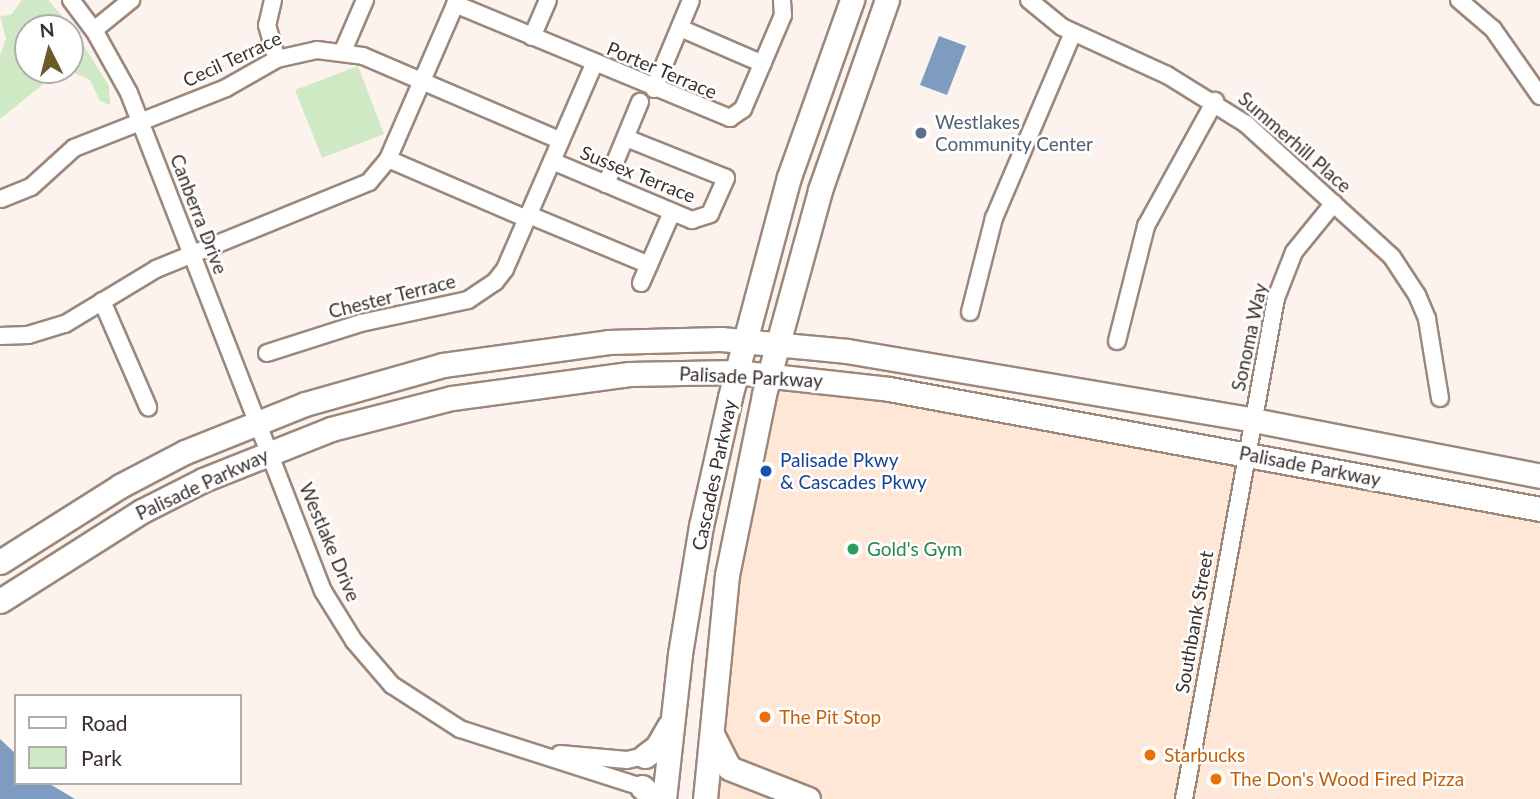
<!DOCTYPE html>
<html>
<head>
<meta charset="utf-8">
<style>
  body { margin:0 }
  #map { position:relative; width:1540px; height:799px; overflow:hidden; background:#fdf3ee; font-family:Lato,sans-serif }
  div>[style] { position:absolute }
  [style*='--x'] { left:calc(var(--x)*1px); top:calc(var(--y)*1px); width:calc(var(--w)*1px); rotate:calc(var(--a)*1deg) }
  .built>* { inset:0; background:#ffe7d7 }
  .green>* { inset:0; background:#cee9c3 }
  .water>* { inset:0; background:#7d9cc0 }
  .roads { filter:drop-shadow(2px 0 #9c887b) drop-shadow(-2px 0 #9c887b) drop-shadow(0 2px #9c887b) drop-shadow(0 -2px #9c887b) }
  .street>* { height:16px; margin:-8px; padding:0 8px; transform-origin:8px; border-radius:8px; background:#fff }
  .secondary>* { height:23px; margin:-11.5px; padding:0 11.5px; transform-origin:11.5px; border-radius:11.5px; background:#fff }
  .dots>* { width:19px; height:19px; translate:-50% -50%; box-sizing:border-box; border:4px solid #fff; border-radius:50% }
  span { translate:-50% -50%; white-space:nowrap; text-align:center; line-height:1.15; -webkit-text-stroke:5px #fff; paint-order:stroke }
  .street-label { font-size:19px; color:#3a312c }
  .service-label { font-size:19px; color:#4e5e75 }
  .left { translate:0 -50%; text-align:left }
  .transit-label { font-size:19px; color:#164399 }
  .leisure-label { font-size:19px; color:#27864d }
  .food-label { font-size:19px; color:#c56008 }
  .legend { position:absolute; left:14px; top:694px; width:228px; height:91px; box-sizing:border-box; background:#fff; border:2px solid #b0adab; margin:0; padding:9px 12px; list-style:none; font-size:21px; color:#3a312c }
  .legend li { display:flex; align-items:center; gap:14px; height:35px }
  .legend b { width:35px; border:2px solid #b0adab }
  .north { position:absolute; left:14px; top:14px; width:70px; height:70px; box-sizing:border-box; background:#fff; border:2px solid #b0adab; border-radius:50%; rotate:354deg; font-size:19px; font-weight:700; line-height:28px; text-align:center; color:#3a312c }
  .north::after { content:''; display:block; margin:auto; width:24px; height:32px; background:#6c5a28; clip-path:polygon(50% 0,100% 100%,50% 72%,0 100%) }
</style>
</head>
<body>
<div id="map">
  <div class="built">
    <i style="clip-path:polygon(769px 375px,1540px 509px,1540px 799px,705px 799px)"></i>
  </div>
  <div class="green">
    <i style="clip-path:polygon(evenodd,22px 0,48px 0,72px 27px,109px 86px,110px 105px,100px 101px,90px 80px,75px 73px,46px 82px,0 119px,0 55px,6px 39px,0 16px,11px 15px,22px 0,70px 28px,70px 70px,28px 70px,28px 28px,70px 28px)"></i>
    <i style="clip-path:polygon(358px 66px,384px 134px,322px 158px,295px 90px)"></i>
  </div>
  <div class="water">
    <i style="clip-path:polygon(939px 36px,966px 46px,947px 95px,920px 85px)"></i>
    <i style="clip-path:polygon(0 739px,16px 754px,16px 783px,48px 783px,75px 799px,0 799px)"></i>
  </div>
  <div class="roads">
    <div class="street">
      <i style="--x:71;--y:0;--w:38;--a:53"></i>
      <i style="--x:94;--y:30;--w:72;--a:60.9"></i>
      <i style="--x:129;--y:93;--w:534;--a:68.72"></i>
      <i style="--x:323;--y:591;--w:59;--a:58.2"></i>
      <i style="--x:354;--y:641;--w:58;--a:49.2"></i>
      <i style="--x:392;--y:685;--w:81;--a:32.9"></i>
      <i style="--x:460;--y:729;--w:191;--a:17.7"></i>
      <i style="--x:273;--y:0;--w:26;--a:103"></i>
      <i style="--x:267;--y:25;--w:35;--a:74"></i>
      <i style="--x:1029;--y:0;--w:43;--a:39.3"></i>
      <i style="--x:1062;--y:27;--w:115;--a:24.6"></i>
      <i style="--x:1167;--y:75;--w:93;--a:31.8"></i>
      <i style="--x:1246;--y:124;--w:197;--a:42.3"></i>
      <i style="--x:1392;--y:257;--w:45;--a:56.7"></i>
      <i style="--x:1417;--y:295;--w:26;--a:67"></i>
      <i style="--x:1427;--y:319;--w:80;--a:80.7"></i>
      <i style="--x:1459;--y:0;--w:45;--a:40.5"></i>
      <i style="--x:1493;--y:29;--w:82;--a:55"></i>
      <i style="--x:455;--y:4;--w:298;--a:22.5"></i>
      <i style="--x:730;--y:118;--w:16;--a:-35"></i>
      <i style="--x:743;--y:109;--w:102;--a:-66.9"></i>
      <i style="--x:783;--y:15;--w:15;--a:-94"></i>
      <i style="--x:680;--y:28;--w:90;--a:23.4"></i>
      <i style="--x:94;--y:30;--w:48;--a:-39"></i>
      <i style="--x:532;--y:37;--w:40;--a:-66.6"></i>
      <i style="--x:343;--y:51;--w:56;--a:-66.7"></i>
      <i style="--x:654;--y:89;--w:96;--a:-67.4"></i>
      <i style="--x:388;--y:159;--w:151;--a:23.3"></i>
      <i style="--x:552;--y:161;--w:152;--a:22.9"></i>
      <i style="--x:692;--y:220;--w:19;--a:-18"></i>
      <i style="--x:710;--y:214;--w:39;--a:-66"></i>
      <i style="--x:726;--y:178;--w:108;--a:-158.2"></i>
      <i style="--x:606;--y:184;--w:89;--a:-67.5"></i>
      <i style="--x:1;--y:199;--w:32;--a:-22"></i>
      <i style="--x:31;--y:187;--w:58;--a:-42.2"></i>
      <i style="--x:74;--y:148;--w:163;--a:-21.5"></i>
      <i style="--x:226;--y:88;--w:59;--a:-29.6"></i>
      <i style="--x:277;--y:59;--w:41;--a:-12.7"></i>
      <i style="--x:317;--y:50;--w:46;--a:7.4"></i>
      <i style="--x:363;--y:56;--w:215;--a:23.2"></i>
      <i style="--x:529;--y:215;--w:130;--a:22.6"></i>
      <i style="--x:641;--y:283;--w:77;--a:-66.4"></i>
      <i style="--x:102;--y:301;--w:116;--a:66.5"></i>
      <i style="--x:970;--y:312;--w:97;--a:-75.7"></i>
      <i style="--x:994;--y:218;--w:201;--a:-66.9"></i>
      <i style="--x:0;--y:336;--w:28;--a:-2"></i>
      <i style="--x:28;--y:335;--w:39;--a:-17"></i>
      <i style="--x:65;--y:324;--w:106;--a:-31.1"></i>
      <i style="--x:156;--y:269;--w:230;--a:-22.2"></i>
      <i style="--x:369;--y:182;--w:30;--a:-50"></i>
      <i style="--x:388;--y:159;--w:173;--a:-66.5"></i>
      <i style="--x:1117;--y:341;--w:119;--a:-75.8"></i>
      <i style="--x:1146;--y:226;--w:143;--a:-61.1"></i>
      <i style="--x:267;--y:353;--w:99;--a:-17.7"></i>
      <i style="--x:361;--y:323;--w:109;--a:-12.1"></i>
      <i style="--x:468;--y:300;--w:32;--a:-34"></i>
      <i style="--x:495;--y:282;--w:16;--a:-52"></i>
      <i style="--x:505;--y:269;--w:223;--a:-66.5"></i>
      <i style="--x:560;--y:754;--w:67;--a:5.1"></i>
      <i style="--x:627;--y:760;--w:18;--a:-13"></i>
      <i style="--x:1184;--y:799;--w:509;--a:-79.59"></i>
      <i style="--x:1276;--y:298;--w:49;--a:-68.6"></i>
      <i style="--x:1294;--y:252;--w:63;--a:-50.8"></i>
    </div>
    <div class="secondary">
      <i style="--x:0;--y:562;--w:142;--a:-32.3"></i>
      <i style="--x:120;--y:486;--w:73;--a:-27.6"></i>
      <i style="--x:185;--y:452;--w:129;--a:-21.8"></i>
      <i style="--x:305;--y:404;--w:143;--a:-15.8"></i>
      <i style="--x:443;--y:365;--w:167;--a:-7.9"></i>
      <i style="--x:608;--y:342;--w:113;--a:-1.5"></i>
      <i style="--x:721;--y:339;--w:127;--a:5.4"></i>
      <i style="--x:847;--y:351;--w:412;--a:9.6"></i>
      <i style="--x:1253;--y:420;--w:292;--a:11"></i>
      <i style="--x:0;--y:601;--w:168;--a:-32.4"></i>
      <i style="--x:142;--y:511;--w:68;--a:-26.9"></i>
      <i style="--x:203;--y:480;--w:138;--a:-21.7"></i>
      <i style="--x:331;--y:429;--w:125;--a:-14.4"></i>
      <i style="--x:452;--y:398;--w:179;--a:-7.7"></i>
      <i style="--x:629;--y:374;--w:107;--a:-1.1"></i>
      <i style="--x:736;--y:372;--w:154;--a:6.3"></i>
      <i style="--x:889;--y:389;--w:662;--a:10.44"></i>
      <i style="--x:712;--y:734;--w:38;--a:63"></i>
      <i style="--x:729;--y:768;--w:85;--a:21.4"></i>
      <i style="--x:645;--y:756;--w:15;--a:-37"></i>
      <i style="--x:657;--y:747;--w:24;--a:-60"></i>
      <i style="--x:642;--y:787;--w:18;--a:43"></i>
      <i style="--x:664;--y:799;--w:146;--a:-83.7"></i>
      <i style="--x:680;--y:654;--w:130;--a:-80.7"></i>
      <i style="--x:701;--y:526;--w:132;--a:-77.3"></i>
      <i style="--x:730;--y:397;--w:228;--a:-75"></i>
      <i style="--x:789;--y:177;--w:188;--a:-70.4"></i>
      <i style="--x:705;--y:799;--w:225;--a:-84.4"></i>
      <i style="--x:727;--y:575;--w:185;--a:-78.4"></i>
      <i style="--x:764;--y:394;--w:212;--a:-74.6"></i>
      <i style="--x:820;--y:190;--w:201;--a:-70.6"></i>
    </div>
  </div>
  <div class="dots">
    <i style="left:921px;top:133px;background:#5c6f8a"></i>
    <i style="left:766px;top:471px;background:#1a4fb4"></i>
    <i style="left:853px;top:549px;background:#2e9e5b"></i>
    <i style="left:765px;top:717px;background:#e8710a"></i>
    <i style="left:1150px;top:755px;background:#e8710a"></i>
    <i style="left:1216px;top:779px;background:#e8710a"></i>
  </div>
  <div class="street-label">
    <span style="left:232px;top:59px;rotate:-25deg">Cecil Terrace</span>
    <span style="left:662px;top:70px;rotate:23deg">Porter Terrace</span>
    <span style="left:1295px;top:142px;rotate:41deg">Summerhill Place</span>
    <span style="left:638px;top:174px;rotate:22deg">Sussex Terrace</span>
    <span style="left:199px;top:214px;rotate:69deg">Canberra Drive</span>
    <span style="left:392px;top:296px;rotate:-14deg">Chester Terrace</span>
    <span style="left:1249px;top:337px;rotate:-78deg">Sonoma Way</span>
    <span style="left:751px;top:377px;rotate:3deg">Palisade Parkway</span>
    <span style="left:1310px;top:466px;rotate:11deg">Palisade Parkway</span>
    <span style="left:714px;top:475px;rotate:-78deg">Cascades Parkway</span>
    <span style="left:202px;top:484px;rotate:-25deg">Palisade Parkway</span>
    <span style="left:330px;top:542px;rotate:67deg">Westlake Drive</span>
    <span style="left:1194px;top:622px;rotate:-80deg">Southbank Street</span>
  </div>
  <div class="service-label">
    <span class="left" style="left:935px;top:133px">Westlakes<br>Community Center</span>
  </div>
  <div class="transit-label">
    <span class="left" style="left:780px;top:471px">Palisade Pkwy<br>&amp; Cascades Pkwy</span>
  </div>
  <div class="leisure-label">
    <span class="left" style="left:867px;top:549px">Gold's Gym</span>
  </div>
  <div class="food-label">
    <span class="left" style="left:779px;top:717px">The Pit Stop</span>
    <span class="left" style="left:1164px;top:755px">Starbucks</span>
    <span class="left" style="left:1230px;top:779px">The Don's Wood Fired Pizza</span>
  </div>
  <ul class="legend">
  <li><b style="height:9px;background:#fff"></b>Road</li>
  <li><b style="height:19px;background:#cee9c3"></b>Park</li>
  </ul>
  <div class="north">N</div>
</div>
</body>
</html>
